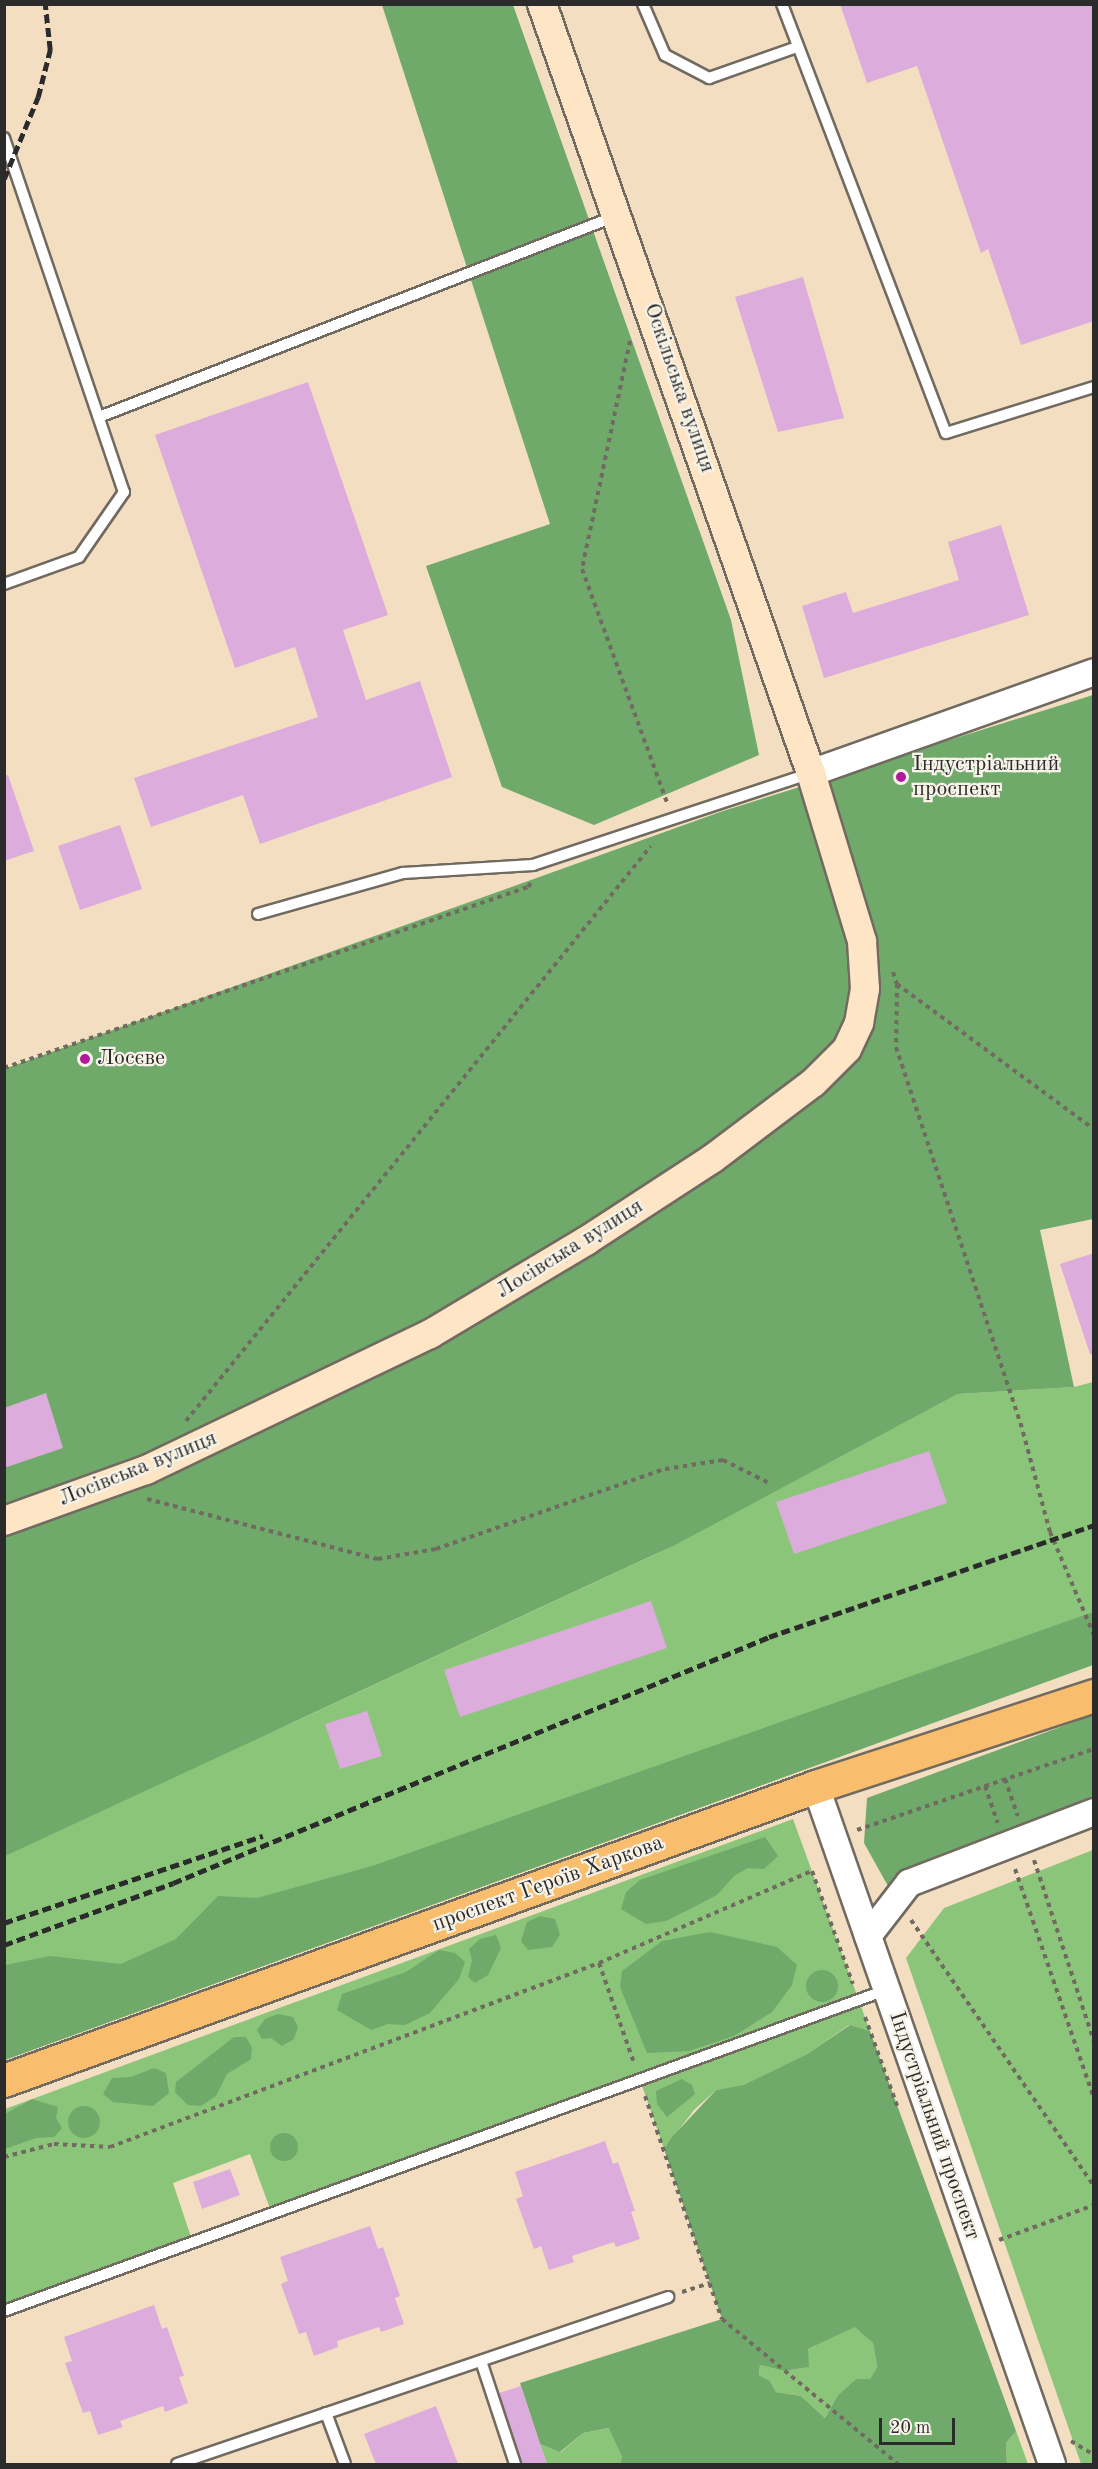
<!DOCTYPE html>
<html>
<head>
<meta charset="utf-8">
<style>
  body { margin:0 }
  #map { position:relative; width:1098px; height:2469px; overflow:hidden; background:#f4dec1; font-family:"Old Standard TT",serif }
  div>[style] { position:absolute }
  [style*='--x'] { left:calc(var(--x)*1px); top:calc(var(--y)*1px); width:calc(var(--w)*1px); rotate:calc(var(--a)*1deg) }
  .green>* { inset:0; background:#8ac57a }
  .forest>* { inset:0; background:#6faa6a }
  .round { border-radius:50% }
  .building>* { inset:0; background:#dcacdc }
  .path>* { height:4px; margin-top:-2px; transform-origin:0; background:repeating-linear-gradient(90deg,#716a60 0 4.5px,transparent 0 9px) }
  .roads { filter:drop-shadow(2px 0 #716a60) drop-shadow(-2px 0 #716a60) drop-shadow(0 2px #716a60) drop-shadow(0 -2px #716a60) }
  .service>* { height:10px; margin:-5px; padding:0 5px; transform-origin:5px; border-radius:5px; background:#fff }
  .tertiary>* { height:26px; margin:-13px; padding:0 13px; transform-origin:13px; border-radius:13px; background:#fff }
  .secondary>* { height:28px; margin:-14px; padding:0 14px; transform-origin:14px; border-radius:14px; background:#fde5c5 }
  .primary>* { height:32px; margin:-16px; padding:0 16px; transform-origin:16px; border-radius:16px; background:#f9be6d }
  .rail>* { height:4.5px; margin-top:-2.25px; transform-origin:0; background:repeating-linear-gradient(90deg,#2b2b2b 0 9px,transparent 0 13.5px) }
  .dots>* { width:16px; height:16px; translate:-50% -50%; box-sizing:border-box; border:3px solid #f7f3e8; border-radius:50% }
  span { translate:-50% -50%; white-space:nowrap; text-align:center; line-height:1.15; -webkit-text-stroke:4.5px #f7f3e8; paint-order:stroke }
  .street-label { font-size:22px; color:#2b2b2b }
  .poi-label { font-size:22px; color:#2b2b2b }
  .left { translate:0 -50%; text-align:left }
  .frame { position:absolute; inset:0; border:6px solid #2b2b2b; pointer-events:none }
  .scale { position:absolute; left:879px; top:2418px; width:76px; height:27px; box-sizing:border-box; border:3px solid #2b2b2b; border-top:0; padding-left:8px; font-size:18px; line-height:21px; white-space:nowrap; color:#2b2b2b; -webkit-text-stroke:4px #f7f3e8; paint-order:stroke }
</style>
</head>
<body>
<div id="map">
  <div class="green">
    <i style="clip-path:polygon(1093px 1382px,1093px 1655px,5px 2026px,4px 1848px,292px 1723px,658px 1553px,958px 1394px,1074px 1387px)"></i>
    <i style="clip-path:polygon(793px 1819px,870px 2031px,849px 2025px,807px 2054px,744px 2086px,716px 2090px,694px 2110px,664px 2149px,640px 2080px,272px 2214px,250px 2154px,173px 2183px,193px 2243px,5px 2311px,5px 2109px)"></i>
    <i style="clip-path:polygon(1093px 1850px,1094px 2464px,1081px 2464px,906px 1958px,944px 1908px)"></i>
    <i style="clip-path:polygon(856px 2326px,873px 2343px,877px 2367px,870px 2379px,856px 2379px,838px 2395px,825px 2418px,801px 2396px,776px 2392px,770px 2381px,759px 2375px,760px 2366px,610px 2428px,622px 2457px,620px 2464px,547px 2464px,540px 2444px,561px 2452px,583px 2433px,610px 2428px,760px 2365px,784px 2371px,808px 2367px,808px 2349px)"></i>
    <i style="clip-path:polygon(1016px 2431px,1028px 2464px,1007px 2464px,1006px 2443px)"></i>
  </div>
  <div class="forest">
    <i style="clip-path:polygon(382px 5px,513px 5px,731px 620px,759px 755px,594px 825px,502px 787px,426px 566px,550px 524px)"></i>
    <i style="clip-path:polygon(1093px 695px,1093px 1219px,1040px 1230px,1074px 1387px,958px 1394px,675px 1545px,5px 1856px,4px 1069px,723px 811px)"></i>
    <i style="clip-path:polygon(1093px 1612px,1093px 1665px,5px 2060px,5px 1965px,50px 1956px,121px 1964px,176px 1939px,218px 1896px,257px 1898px,372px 1866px)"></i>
    <i style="clip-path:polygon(1093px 1715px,1093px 1803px,888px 1886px,864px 1843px,867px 1798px)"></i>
    <i style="clip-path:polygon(765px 1837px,778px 1856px,764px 1869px,748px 1868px,734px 1876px,717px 1895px,694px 1907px,666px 1921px,646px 1924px,621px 1909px,626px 1892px,640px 1880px)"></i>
    <i style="clip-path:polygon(540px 1916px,555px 1919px,560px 1935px,552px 1947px,528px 1950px,521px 1941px,527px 1922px)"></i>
    <i style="clip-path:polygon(710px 1932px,777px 1947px,797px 1965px,792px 1985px,772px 2012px,734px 2036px,689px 2051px,647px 2053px,620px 1987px,622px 1971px,662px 1941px)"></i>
    <i style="clip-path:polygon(496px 1935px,501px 1948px,488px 1975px,475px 1983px,468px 1977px,472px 1960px,469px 1949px,480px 1939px)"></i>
    <i style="clip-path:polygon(439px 1950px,455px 1953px,465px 1962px,459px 1979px,430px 2013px,405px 2025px,388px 2024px,371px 2030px,337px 2010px,342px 1994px,406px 1972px)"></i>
    <i class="round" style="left:806px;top:1970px;width:32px;height:32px"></i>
    <i style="clip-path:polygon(278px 2014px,293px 2017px,298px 2027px,294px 2039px,282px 2046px,271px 2038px,262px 2039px,257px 2030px,265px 2019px)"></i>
    <i style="clip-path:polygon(evenodd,850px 2025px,870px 2031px,1016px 2431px,1006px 2443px,1007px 2464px,620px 2464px,622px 2457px,609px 2428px,583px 2433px,560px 2452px,540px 2444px,520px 2383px,722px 2319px,664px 2149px,672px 2137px,716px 2090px,744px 2085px,807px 2054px,850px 2025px,855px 2327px,873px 2343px,877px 2367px,870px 2379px,856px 2379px,838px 2395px,825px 2418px,801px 2396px,776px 2392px,770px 2381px,759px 2375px,760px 2365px,784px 2371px,809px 2367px,808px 2349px,855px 2327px)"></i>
    <i style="clip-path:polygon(234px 2037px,246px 2037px,252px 2048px,251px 2059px,227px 2074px,216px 2096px,201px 2106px,188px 2105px,175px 2092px,176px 2082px)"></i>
    <i style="clip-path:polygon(154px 2068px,166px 2073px,169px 2093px,153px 2106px,113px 2102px,103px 2094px,112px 2078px,131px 2077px)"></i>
    <i style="clip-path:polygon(682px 2079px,692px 2085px,695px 2094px,667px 2117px,657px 2104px,656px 2091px)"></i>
    <i style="clip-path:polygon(32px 2099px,58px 2107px,56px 2118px,62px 2128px,54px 2137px,36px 2138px,5px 2149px,5px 2114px)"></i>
    <i class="round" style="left:68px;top:2106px;width:32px;height:32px"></i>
    <i class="round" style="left:270px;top:2133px;width:28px;height:28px"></i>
  </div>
  <div class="building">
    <i style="clip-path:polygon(840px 4px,1094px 4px,1094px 321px,1021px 345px,988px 249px,981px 253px,917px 66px,867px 83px)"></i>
    <i style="clip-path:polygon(803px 277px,844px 418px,778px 432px,735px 297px)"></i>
    <i style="clip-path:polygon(308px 382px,388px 615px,343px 630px,366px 700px,420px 681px,452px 777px,260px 844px,243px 795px,151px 827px,134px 778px,318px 717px,295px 647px,235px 668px,155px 435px)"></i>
    <i style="clip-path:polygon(1001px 525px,1029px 615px,824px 678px,802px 606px,846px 592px,853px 613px,959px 580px,948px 542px)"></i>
    <i style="clip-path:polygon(8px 775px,34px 851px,4px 861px,4px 776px)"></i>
    <i style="clip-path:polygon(120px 825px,142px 889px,80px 910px,58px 846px)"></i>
    <i style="clip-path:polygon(1094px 1253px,1094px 1354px,1090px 1354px,1060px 1264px)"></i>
    <i style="clip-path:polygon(46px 1393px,63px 1448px,4px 1468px,4px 1408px)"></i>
    <i style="clip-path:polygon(929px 1451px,947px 1503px,794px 1554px,776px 1502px)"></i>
    <i style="clip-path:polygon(651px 1601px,667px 1648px,460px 1717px,444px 1670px)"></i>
    <i style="clip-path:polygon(367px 1711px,382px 1756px,340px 1769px,325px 1724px)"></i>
    <i style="clip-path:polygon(605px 2141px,613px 2164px,618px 2162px,635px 2211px,631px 2212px,640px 2239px,616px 2247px,614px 2242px,572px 2256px,574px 2262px,549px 2270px,541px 2246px,534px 2249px,516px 2199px,523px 2196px,515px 2172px)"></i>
    <i style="clip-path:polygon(230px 2169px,240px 2195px,202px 2209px,193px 2182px)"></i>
    <i style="clip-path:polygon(370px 2226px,378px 2249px,383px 2247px,400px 2296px,395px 2298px,404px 2324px,381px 2332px,379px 2327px,337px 2341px,338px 2347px,314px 2356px,306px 2332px,299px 2334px,281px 2284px,288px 2281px,280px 2257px)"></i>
    <i style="clip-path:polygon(154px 2305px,162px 2329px,167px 2327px,184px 2376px,179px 2377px,188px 2403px,165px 2412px,163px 2406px,120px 2421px,123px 2427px,98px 2435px,90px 2411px,83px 2413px,65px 2363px,72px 2361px,64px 2337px)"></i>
    <i style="clip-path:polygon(521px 2386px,540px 2444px,547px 2464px,522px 2464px,499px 2393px)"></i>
    <i style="clip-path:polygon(436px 2406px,458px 2464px,376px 2464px,364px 2434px)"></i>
  </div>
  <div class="path">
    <i style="--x:630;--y:341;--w:233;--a:101.9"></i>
    <i style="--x:582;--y:569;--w:248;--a:70"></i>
    <i style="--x:893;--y:972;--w:13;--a:72"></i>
    <i style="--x:897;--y:984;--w:245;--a:36.4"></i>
    <i style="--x:897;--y:984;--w:63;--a:90.9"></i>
    <i style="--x:896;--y:1047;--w:405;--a:71.7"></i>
    <i style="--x:1023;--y:1432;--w:104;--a:74.9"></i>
    <i style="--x:1050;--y:1532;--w:112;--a:66.9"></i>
    <i style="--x:4;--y:1068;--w:554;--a:-19.06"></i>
    <i style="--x:528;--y:887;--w:6;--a:-51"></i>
    <i style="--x:186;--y:1421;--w:739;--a:-51.04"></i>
    <i style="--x:147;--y:1499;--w:239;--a:14.6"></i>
    <i style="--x:378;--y:1559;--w:59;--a:-9.8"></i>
    <i style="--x:436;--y:1549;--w:243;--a:-19.3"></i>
    <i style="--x:665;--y:1469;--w:59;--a:-8.8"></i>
    <i style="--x:723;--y:1460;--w:54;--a:26.6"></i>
    <i style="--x:1005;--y:1779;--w:39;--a:71"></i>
    <i style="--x:985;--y:1786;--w:39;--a:71"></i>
    <i style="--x:857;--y:1830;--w:250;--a:-18.9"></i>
    <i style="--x:1034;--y:1860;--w:191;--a:71.7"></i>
    <i style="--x:1015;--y:1869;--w:243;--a:71"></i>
    <i style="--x:911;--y:1920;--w:323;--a:55.5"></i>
    <i style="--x:599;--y:1963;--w:106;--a:70.7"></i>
    <i style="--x:865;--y:2017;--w:97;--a:70.1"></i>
    <i style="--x:645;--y:2096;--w:236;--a:71"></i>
    <i style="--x:722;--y:2319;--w:228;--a:39.5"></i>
    <i style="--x:4;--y:2157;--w:52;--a:-14.6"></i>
    <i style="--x:54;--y:2144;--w:56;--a:3.1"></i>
    <i style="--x:110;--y:2147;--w:522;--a:-20.62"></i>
    <i style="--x:599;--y:1963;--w:232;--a:-23.4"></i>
    <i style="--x:812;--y:1871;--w:120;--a:70.1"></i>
    <i style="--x:999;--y:2240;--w:101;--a:-20.2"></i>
    <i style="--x:682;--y:2292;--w:29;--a:-18"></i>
    <i style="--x:1071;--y:2441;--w:27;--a:31"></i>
  </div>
  <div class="roads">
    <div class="service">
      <i style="--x:643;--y:4;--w:56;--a:66.7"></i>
      <i style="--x:665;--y:55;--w:50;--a:27.6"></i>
      <i style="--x:709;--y:78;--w:93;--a:-19.4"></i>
      <i style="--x:782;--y:4;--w:459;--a:69.1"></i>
      <i style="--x:946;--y:433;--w:155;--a:-17.3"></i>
      <i style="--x:4;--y:138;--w:374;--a:71.3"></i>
      <i style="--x:124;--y:492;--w:79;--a:124.7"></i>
      <i style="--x:79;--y:557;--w:80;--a:160.2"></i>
      <i style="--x:99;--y:417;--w:555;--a:-21.25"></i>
      <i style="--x:258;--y:914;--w:151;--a:-15.8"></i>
      <i style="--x:403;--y:873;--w:130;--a:-3.5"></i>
      <i style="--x:533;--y:865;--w:293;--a:-18.3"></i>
      <i style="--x:4;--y:2311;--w:939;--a:-20"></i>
      <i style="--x:481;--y:2361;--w:108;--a:71.7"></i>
      <i style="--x:326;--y:2413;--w:54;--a:69.6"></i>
      <i style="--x:177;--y:2464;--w:519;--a:-18.78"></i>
    </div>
    <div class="tertiary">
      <i style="--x:811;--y:773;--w:300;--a:-19.6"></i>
      <i style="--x:816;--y:1787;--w:717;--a:70.78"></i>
      <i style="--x:868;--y:1936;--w:67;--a:-52.3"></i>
      <i style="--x:909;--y:1883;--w:198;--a:-21"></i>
    </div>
    <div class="secondary">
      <i style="--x:4;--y:1521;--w:151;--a:-19.8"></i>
      <i style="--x:146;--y:1470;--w:315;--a:-25.6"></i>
      <i style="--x:430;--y:1334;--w:182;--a:-30.8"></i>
      <i style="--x:586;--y:1241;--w:150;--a:-33.1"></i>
      <i style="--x:712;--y:1159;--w:126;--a:-37"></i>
      <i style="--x:813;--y:1083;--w:48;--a:-45"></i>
      <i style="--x:847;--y:1049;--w:29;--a:-65"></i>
      <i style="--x:859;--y:1023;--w:35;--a:-80"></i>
      <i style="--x:865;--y:989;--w:48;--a:-93.6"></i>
      <i style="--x:862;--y:941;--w:176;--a:-106.9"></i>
      <i style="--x:811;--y:773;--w:815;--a:-109.28"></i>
    </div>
    <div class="primary">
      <i style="--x:4;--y:2081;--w:864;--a:-19.9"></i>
      <i style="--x:816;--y:1787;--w:293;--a:-18.1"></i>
    </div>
  </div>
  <div class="rail">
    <i style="--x:4;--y:179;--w:89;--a:-67.5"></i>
    <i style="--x:38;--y:97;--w:49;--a:-75.7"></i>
    <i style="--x:50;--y:50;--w:46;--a:-96.2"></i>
    <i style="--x:4;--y:1923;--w:273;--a:-18.6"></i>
    <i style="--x:4;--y:1945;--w:180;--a:-20.1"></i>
    <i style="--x:173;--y:1883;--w:645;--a:-22.43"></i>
    <i style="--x:769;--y:1637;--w:344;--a:-19"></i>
  </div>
  <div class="dots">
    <i style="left:901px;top:777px;background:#b5179e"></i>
    <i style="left:85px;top:1059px;background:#b5179e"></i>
  </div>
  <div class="street-label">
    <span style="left:679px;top:388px;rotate:71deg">Оскільська вулиця</span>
    <span style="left:570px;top:1249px;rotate:-32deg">Лосівська вулиця</span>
    <span style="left:138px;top:1469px;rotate:-22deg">Лосівська вулиця</span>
    <span style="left:548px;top:1884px;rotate:-20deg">проспект Героїв Харкова</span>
    <span style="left:934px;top:2126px;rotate:71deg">Індустріальний проспект</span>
  </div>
  <div class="poi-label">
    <span class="left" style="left:913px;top:777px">Індустріальний<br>проспект</span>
    <span class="left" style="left:97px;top:1059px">Лосєве</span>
  </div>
  <div class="frame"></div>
  <div class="scale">20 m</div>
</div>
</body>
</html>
